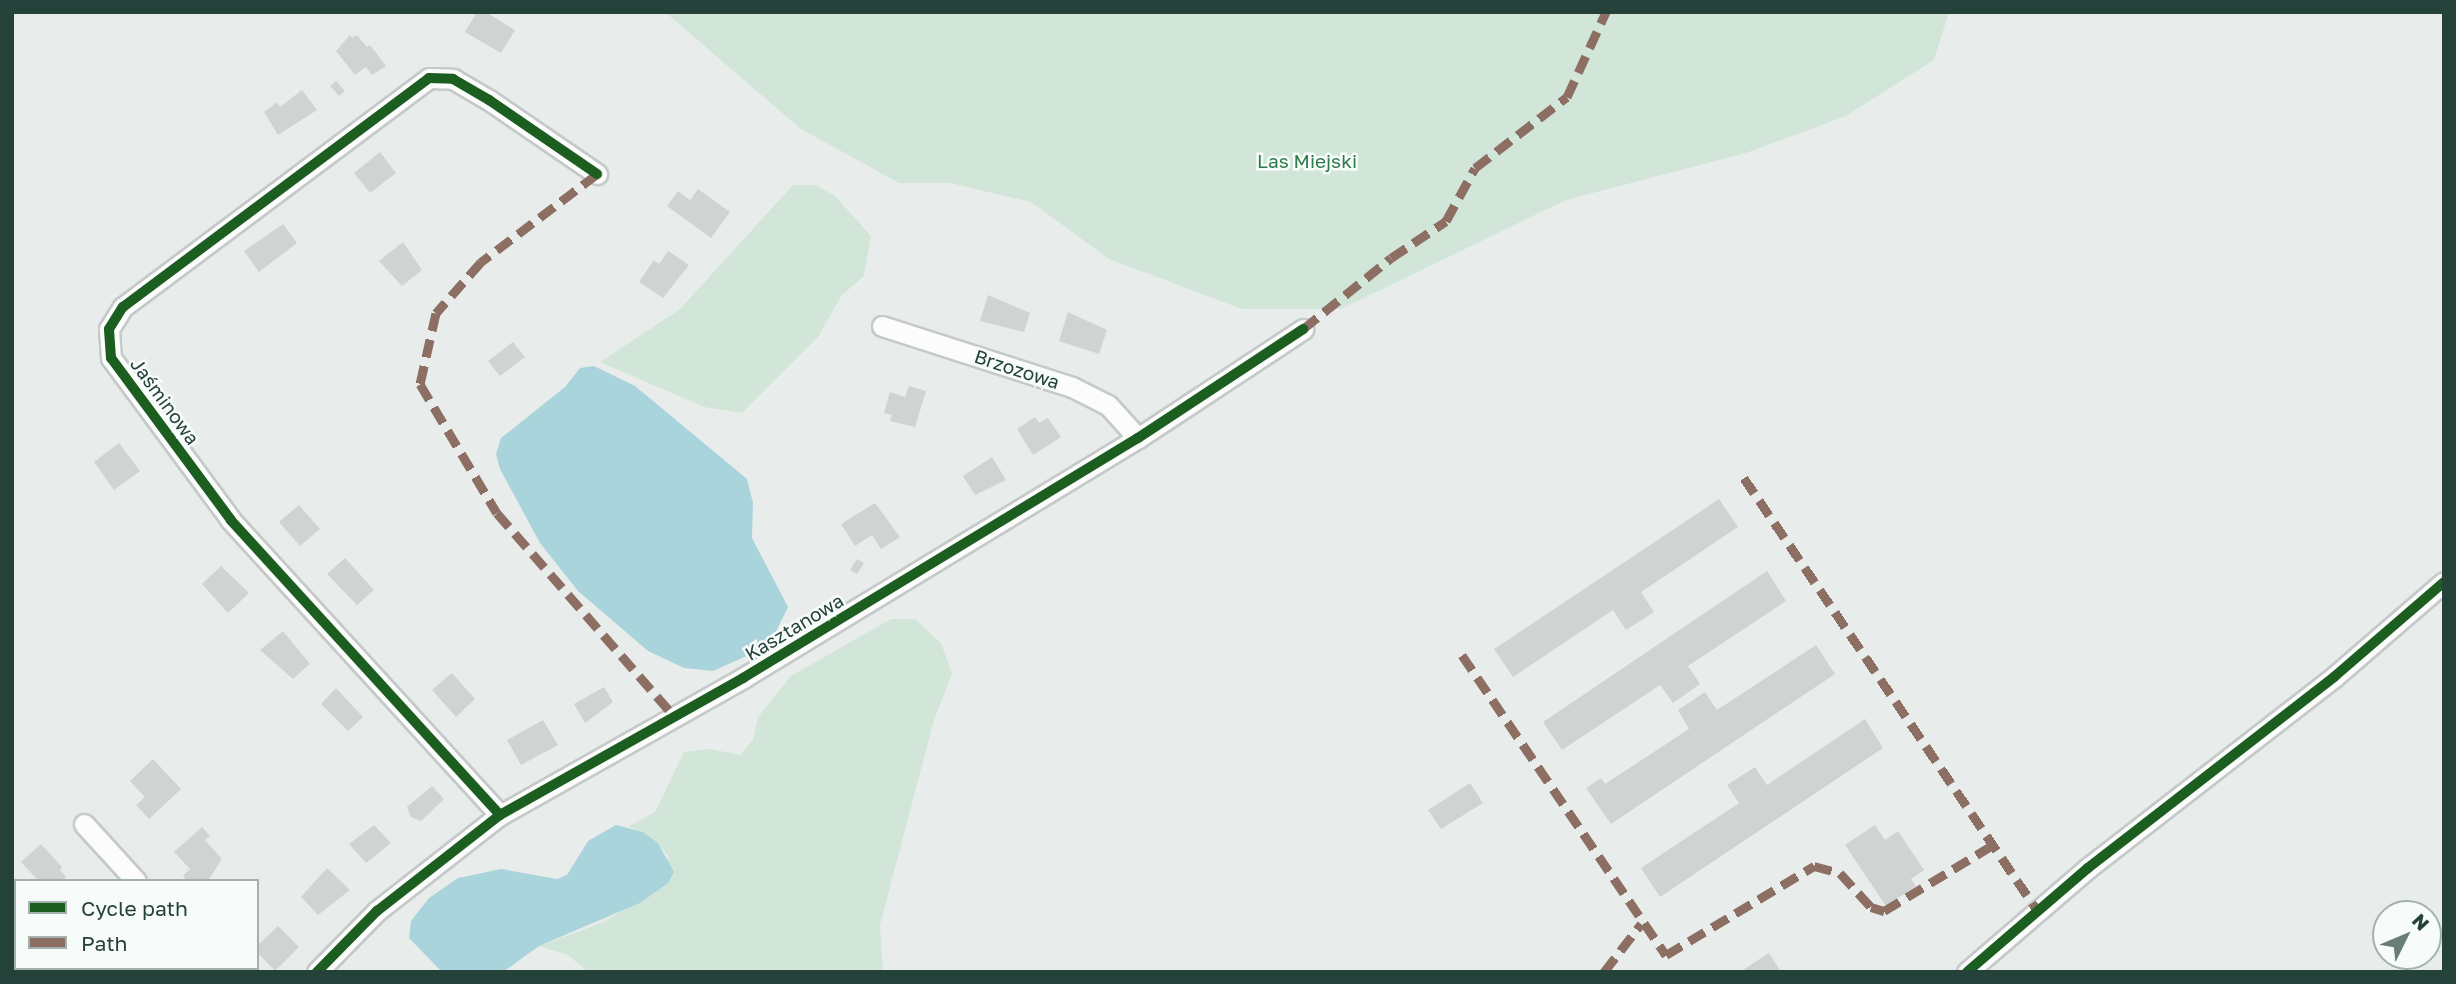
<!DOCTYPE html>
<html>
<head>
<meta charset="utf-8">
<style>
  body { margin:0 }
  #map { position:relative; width:2456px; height:984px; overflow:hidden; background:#e8edeb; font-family:"Golos Text",sans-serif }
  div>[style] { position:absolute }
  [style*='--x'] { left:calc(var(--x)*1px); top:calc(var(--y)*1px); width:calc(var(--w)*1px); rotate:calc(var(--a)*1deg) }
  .green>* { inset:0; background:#d1e6d8 }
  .water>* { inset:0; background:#a9d4db }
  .building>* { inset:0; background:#cfd4d2 }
  .roads { filter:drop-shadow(2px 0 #c5cac8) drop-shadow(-2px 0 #c5cac8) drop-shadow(0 2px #c5cac8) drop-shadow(0 -2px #c5cac8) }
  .street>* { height:19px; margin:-9.5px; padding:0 9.5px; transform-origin:9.5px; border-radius:9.5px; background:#fcfcfc }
  .quiet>* { height:9px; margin-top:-4.5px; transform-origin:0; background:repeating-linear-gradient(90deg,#8d6e63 0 18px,transparent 0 27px) }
  .cycleway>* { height:10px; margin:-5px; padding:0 5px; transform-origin:5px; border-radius:5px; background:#1b5e20 }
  span { translate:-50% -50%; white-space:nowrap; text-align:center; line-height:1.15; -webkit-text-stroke:5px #f7fbf9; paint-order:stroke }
  .park-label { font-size:19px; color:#2d7a4b }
  .street-label { font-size:19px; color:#24423a }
  .frame { position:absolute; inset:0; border:14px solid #24423a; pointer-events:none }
  .legend { position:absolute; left:14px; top:879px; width:245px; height:91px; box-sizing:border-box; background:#f7fbf9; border:2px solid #a3b1ad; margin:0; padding:9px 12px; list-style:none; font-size:21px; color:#24423a }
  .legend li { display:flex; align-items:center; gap:14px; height:35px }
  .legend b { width:35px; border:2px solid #a3b1ad }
  .north { position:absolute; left:2372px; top:900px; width:70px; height:70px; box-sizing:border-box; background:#f7fbf9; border:2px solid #a3b1ad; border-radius:50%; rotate:47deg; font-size:19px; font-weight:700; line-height:28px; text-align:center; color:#24423a }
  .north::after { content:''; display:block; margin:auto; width:24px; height:32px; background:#697e78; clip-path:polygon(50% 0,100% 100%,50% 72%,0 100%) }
</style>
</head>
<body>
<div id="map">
  <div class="green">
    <i style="clip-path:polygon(665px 12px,1949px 12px,1934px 60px,1846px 116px,1746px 153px,1566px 200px,1341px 309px,1242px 309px,1109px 259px,1031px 202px,950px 183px,899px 183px,801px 129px)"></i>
    <i style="clip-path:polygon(793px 185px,816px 185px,835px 196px,871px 236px,864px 276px,841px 296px,819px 336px,742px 413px,704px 407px,600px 362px,680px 309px)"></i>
    <i style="clip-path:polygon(891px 619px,915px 619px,941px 643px,952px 674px,934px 720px,880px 925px,883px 972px,588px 972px,568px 955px,539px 946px,604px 922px,668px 883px,668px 856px,658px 843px,629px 826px,655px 812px,684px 752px,710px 749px,740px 755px,753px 740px,758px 717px,791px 676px)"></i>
  </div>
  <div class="water">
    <i style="clip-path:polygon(594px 366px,635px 386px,747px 479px,753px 503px,752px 538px,788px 607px,769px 646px,713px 671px,684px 668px,648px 651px,578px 591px,540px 543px,500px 469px,496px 454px,501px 438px,565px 387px,580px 368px)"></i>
    <i style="clip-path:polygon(616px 825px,643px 832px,658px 843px,674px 872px,668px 883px,640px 903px,539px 946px,503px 972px,442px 972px,409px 938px,411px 921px,429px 898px,458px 878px,501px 869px,557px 879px,567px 875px,588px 841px)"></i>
  </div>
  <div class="building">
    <i style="clip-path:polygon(477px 12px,486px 12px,515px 30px,501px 53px,465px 32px)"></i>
    <i style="clip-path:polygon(350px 35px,352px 38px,357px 35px,367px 47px,370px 45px,386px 66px,372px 75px,366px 67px,355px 75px,336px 51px)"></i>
    <i style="clip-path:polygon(336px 81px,345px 91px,339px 96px,330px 86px)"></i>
    <i style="clip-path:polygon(302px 90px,317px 110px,278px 135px,264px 112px,277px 102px,280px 107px)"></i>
    <i style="clip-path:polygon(380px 152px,396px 173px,370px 193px,354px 173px)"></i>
    <i style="clip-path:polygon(698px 189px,730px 212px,711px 238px,667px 206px,678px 191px,690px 200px)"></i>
    <i style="clip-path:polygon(283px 224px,297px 243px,259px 272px,244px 251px)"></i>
    <i style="clip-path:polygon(403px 242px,422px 270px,402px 286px,379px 261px)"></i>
    <i style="clip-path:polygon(668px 251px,689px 265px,663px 298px,639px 282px,654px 260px,659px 264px)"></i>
    <i style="clip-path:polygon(988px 295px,1030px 313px,1024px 332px,980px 321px)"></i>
    <i style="clip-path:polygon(1068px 312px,1107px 330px,1099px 354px,1059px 341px)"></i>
    <i style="clip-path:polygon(513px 342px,525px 357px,500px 376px,488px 361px)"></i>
    <i style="clip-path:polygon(909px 386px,926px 391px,915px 427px,890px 421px,892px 415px,884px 413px,890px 392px,905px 397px)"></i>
    <i style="clip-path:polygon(1035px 417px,1039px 423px,1048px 418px,1061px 437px,1033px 455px,1017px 429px)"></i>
    <i style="clip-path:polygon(119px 443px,140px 471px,114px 490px,94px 462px)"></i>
    <i style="clip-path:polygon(992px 457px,1006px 480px,975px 495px,963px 476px)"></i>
    <i style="clip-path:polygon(1719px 499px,1738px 527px,1641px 592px,1654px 612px,1626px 630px,1613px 610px,1513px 677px,1494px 649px)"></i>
    <i style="clip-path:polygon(875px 503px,900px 537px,881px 549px,872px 535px,855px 546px,841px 524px)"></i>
    <i style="clip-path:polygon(299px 505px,320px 529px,300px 546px,279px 522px)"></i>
    <i style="clip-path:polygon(345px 558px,374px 590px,357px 605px,327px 574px)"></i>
    <i style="clip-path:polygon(857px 559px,864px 563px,857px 574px,850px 570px)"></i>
    <i style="clip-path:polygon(221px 566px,249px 593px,228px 613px,202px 584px)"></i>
    <i style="clip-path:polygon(1767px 571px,1786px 601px,1688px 666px,1700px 684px,1673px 703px,1660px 685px,1562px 750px,1543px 722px)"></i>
    <i style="clip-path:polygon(283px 631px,310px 664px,293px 679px,260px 650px)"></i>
    <i style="clip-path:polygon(1816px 645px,1835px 674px,1611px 824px,1586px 788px,1601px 778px,1605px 784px,1689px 729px,1678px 710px,1705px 692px,1717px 710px)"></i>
    <i style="clip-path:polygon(452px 673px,475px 699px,456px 717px,432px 690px)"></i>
    <i style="clip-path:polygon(604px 687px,613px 702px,585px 723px,574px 704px)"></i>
    <i style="clip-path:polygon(336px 688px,363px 717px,348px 731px,321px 704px)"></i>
    <i style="clip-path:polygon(1865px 719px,1883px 748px,1660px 897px,1641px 868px,1739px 803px,1727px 785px,1755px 767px,1767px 785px)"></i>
    <i style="clip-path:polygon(543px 720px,558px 745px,521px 765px,507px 740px)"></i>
    <i style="clip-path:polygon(153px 759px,181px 789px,149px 819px,136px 805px,145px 797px,130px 781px)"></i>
    <i style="clip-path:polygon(1470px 783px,1483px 803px,1441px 829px,1428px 810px)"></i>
    <i style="clip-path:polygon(432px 786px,444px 799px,421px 821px,411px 817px,407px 807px)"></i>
    <i style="clip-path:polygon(374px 825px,391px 843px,366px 863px,349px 844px)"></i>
    <i style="clip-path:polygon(1875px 825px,1885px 840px,1898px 831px,1924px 870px,1911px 879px,1916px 886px,1886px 906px,1845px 845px)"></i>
    <i style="clip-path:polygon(202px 827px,210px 836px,205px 840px,222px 859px,208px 881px,187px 881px,183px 876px,190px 869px,174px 852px)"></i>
    <i style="clip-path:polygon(41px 844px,62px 867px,60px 870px,66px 877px,62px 881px,39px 881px,21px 862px)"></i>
    <i style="clip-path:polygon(327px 868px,350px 890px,318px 915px,301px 897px)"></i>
    <i style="clip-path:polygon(278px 926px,299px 947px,275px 971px,257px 952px,257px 946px)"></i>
    <i style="clip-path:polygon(1769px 953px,1781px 972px,1740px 972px)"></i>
  </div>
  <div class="roads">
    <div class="street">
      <i style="--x:882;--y:326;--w:200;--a:17.8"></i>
      <i style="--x:1072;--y:387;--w:40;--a:26.6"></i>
      <i style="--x:1108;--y:405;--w:45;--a:47.7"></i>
      <i style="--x:500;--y:815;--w:399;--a:-132.4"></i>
      <i style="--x:231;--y:520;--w:202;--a:-126.5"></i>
      <i style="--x:111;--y:358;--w:29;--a:-94"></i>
      <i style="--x:109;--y:329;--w:26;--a:-58"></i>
      <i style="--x:123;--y:307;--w:382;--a:-36.8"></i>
      <i style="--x:429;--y:78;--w:24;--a:2"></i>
      <i style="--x:453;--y:79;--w:42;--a:30.3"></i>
      <i style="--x:489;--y:100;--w:131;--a:34.4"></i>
      <i style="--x:84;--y:824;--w:77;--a:47.6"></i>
      <i style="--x:216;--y:968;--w:5;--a:53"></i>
      <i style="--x:317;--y:972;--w:86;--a:-45.5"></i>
      <i style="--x:377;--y:911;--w:156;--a:-38"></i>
      <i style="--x:500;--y:815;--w:279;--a:-29.4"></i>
      <i style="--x:743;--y:678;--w:462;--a:-31.3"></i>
      <i style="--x:1138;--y:438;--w:198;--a:-33.4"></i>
      <i style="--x:1967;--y:972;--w:160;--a:-40.7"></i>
      <i style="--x:2088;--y:868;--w:311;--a:-37.8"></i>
      <i style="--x:2334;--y:677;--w:145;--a:-40.8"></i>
    </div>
  </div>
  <div class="quiet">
    <i style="--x:597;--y:174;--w:146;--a:142.8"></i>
    <i style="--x:481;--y:262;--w:68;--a:131.4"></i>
    <i style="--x:436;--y:313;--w:73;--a:102.7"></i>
    <i style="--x:420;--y:384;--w:150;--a:59.2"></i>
    <i style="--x:497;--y:513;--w:271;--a:48.9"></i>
    <i style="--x:1303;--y:329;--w:113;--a:-38.9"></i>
    <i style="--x:1391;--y:258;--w:66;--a:-33.9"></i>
    <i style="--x:1446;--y:221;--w:60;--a:-61.3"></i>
    <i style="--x:1475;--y:168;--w:116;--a:-37.7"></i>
    <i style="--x:1567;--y:97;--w:94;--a:-65.4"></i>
    <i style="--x:1744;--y:478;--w:522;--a:55.85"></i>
    <i style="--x:1462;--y:655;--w:363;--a:55.8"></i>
    <i style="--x:1666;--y:955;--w:173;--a:-31"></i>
    <i style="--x:1814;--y:866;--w:27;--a:15"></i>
    <i style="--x:1840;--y:873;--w:46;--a:47.6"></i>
    <i style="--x:1871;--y:907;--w:14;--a:17"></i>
    <i style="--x:1884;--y:911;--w:127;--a:-31.2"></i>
    <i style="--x:1604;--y:972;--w:61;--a:-52.4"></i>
  </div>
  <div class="cycleway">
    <i style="--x:500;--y:815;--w:399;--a:-132.4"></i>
    <i style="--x:231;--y:520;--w:202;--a:-126.5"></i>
    <i style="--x:111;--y:358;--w:29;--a:-94"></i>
    <i style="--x:109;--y:329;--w:26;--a:-58"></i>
    <i style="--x:123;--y:307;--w:382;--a:-36.8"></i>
    <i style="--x:429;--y:78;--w:24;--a:2"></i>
    <i style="--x:453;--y:79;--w:42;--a:30.3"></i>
    <i style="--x:489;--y:100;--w:131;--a:34.4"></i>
    <i style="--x:317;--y:972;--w:86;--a:-45.5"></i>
    <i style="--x:377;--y:911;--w:156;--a:-38"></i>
    <i style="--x:500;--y:815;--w:279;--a:-29.4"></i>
    <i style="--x:743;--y:678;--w:462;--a:-31.3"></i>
    <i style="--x:1138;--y:438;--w:198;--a:-33.4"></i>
    <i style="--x:1967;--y:972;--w:160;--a:-40.7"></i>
    <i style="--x:2088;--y:868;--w:311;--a:-37.8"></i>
    <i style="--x:2334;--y:677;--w:145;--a:-40.8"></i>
  </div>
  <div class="park-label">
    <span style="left:1307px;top:161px">Las Miejski</span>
  </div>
  <div class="street-label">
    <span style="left:1017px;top:369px;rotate:18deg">Brzozowa</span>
    <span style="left:165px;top:401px;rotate:54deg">Jaśminowa</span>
    <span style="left:794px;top:627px;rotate:-31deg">Kasztanowa</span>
  </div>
  <div class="frame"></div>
  <ul class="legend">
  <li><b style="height:9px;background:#1b5e20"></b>Cycle path</li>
  <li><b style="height:9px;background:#8d6e63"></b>Path</li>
  </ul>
  <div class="north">N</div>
</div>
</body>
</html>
